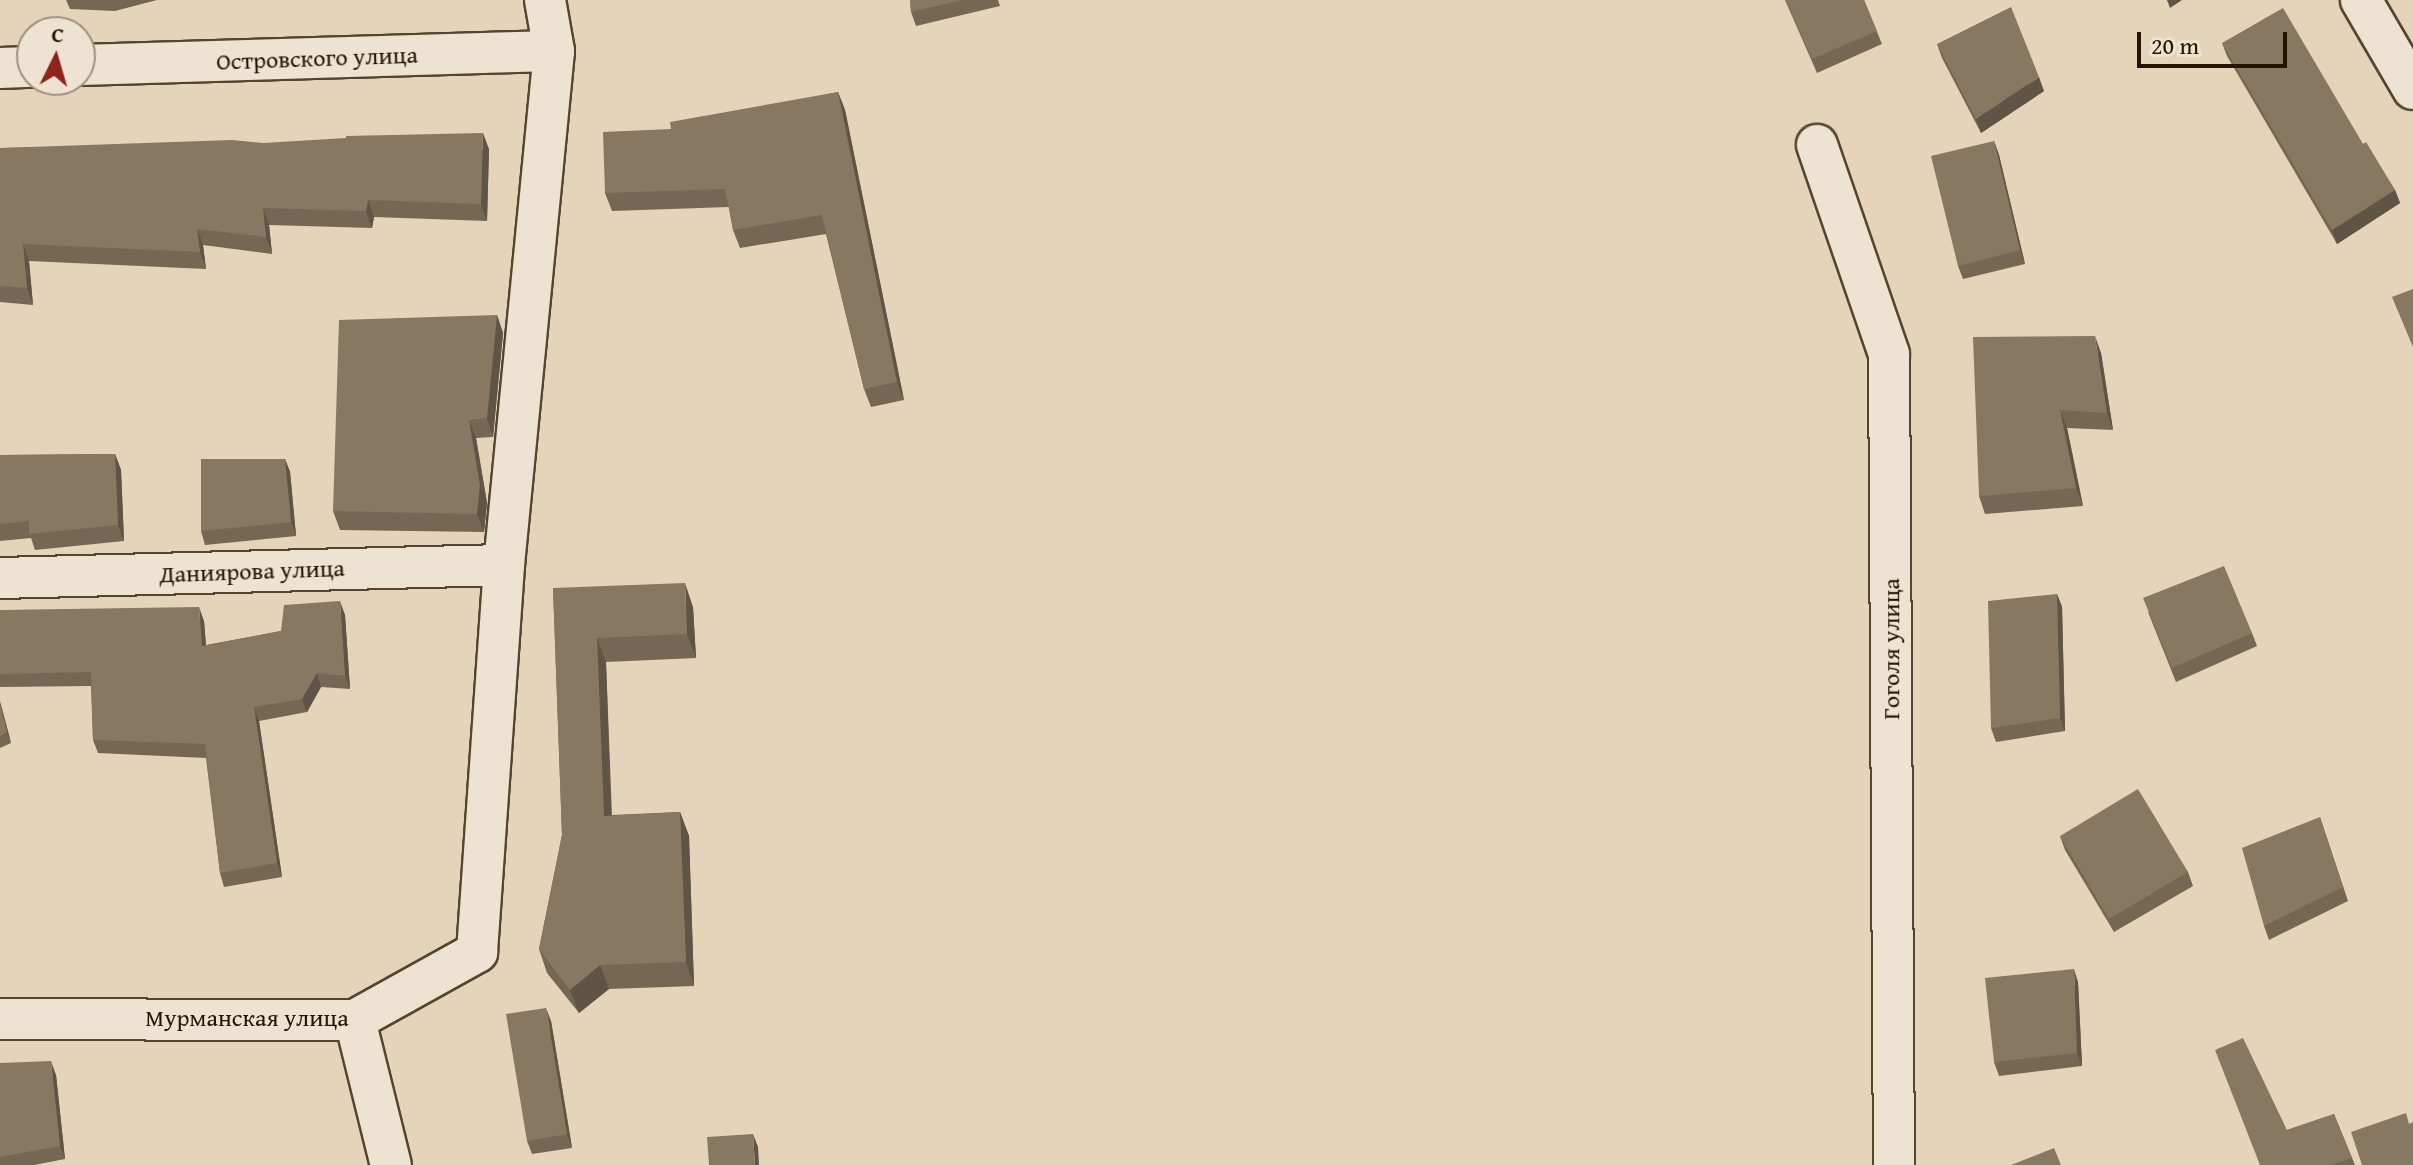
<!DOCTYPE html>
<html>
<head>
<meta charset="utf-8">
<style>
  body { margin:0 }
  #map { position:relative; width:2413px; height:1165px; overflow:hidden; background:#e5d4b9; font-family:"Gentium Book Plus",serif }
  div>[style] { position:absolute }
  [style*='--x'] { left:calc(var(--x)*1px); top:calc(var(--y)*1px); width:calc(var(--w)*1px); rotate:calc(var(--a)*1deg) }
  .roads { filter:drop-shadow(2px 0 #544530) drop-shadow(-2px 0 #544530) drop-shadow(0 2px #544530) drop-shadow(0 -2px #544530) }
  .minor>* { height:40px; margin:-20px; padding:0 20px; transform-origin:20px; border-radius:20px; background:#eee3d2 }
  .wall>* { inset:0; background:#756754 }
  .shaded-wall>* { inset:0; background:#5f5445 }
  .building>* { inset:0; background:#887862 }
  span { translate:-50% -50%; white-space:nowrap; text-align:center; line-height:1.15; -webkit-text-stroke:6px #eee3d2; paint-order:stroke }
  .street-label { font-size:24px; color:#241503 }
  .north { position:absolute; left:16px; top:16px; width:80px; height:80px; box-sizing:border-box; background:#eee3d2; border:2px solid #9d917f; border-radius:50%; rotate:5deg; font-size:22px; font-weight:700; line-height:32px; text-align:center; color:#241503 }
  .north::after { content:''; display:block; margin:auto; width:28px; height:36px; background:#8f2418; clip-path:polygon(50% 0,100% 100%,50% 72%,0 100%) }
  .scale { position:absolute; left:2137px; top:32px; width:150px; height:36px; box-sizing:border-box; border:4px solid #241503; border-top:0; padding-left:10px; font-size:24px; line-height:28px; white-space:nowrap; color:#241503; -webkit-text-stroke:6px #eee3d2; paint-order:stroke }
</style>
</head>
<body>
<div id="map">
  <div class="roads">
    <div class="minor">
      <i style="--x:2361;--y:0;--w:103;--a:59.7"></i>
      <i style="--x:80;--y:65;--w:474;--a:-1.7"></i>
      <i style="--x:0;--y:68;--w:32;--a:-2"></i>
      <i style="--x:1817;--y:145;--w:221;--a:71"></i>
      <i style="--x:1889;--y:354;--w:811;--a:89.65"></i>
      <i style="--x:0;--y:578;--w:504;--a:-1.48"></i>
      <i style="--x:0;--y:1019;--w:355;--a:0.2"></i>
      <i style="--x:355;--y:1020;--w:140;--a:-29.1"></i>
      <i style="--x:477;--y:952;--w:388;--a:-86"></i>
      <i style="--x:504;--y:565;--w:516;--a:-84.44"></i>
      <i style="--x:554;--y:51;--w:52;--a:-100"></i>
      <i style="--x:355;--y:1020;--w:149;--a:76.1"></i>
    </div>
  </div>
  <div class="wall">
    <i style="clip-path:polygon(66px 0,157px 0,115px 11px,70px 9px)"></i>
    <i style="clip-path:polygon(910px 0,998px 0,1000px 6px,916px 26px,911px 12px)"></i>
    <i style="clip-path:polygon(1785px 0,1864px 0,1882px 44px,1817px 73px)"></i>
    <i style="clip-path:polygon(2222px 43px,2363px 144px,2395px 190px,2400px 203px,2337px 244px,2227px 56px)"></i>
    <i style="clip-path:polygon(1937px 44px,2044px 91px,1981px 133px,1942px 58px)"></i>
    <i style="clip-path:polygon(838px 92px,845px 110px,904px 400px,871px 407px,864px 389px,826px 234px,740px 248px,733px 230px,729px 207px,612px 211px,605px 193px,671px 129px)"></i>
    <i style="clip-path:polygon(1994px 141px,1999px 155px,2025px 264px,1963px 279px,1958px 266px)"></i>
    <i style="clip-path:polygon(263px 143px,489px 149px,487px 221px,374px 217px,372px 228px,269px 225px,272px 254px,203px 245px,206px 269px,29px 261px,33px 305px,0 302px,0 148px)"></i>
    <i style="clip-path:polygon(497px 315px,503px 333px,493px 437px,476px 438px,487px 503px,484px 532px,340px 530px,333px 511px)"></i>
    <i style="clip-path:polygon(2101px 353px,2113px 430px,2067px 428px,2083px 506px,1985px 514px,1979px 496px)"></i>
    <i style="clip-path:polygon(115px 454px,121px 470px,124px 541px,35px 550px,31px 538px,0 541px,0 455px)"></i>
    <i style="clip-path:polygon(285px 459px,290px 472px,296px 536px,205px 545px,201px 531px)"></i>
    <i style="clip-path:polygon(553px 588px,693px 607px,696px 658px,606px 662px,612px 815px,680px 812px,689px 836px,694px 986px,609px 989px,579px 1013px,547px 973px,539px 949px,562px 835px)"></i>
    <i style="clip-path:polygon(2057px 594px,2062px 607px,2065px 731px,1996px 742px,1991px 728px)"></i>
    <i style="clip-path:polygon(0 610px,204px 621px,206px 645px,281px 631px,345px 615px,350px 689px,321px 687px,307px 712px,259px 721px,282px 877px,224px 887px,220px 873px,206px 758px,98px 753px,93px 740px,91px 686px,0 687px)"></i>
    <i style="clip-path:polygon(2148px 612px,2252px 633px,2257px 646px,2176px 682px)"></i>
    <i style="clip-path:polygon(0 701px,11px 743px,0 748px)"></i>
    <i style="clip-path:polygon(2320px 817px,2348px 901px,2269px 940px,2264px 926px)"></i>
    <i style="clip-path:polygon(2060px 836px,2188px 872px,2193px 886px,2114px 932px,2065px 850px)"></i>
    <i style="clip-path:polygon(2078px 982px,2082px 1066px,1999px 1076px,1994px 1062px)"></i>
    <i style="clip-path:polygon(551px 1021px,572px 1148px,532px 1154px,527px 1141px)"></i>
    <i style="clip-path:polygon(0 1063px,56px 1075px,65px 1159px,34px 1165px,0 1165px)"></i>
    <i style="clip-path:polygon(2334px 1114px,2355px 1165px,2259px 1165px,2287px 1130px)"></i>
  </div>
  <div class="shaded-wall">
    <i style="clip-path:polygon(2167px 0,2182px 0,2170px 8px)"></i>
    <i style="clip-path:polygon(2039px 77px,2044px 91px,1981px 133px,1976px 119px)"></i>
    <i style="clip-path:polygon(838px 92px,845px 110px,904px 400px,897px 382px)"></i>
    <i style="clip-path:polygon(483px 133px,489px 149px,487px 221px,481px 204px)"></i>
    <i style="clip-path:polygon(1994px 141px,1999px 155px,2025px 264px,2020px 250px)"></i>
    <i style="clip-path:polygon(2395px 190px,2400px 203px,2337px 244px,2332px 230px)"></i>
    <i style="clip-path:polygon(368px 200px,374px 217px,372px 228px,366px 211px)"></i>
    <i style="clip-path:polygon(263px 208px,269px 225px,272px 254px,266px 237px)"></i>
    <i style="clip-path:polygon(197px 229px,203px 245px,206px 269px,200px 252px)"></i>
    <i style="clip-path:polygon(23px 244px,29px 261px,33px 305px,27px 288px)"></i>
    <i style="clip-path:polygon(497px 315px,503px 333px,493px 437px,487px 418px)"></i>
    <i style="clip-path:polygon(2095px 336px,2101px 353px,2113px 430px,2107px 413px)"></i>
    <i style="clip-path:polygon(2060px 410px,2067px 428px,2083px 506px,2076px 488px)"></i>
    <i style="clip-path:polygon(469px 420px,476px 438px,487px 503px,484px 532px,477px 514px)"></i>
    <i style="clip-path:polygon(115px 454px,121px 470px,124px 541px,118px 525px)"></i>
    <i style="clip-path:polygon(285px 459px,290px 472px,296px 536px,291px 522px)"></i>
    <i style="clip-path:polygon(685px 583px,693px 607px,696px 658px,687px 634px)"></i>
    <i style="clip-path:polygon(2057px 594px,2062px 607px,2065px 731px,2060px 718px)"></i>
    <i style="clip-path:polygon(340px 601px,345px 615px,350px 689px,345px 676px)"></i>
    <i style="clip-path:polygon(199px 607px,204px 621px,207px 659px,202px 646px)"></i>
    <i style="clip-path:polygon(597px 638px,606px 662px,612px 839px,604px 816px)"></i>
    <i style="clip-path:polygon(317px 673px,321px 687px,307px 712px,302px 699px)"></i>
    <i style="clip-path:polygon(0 701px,11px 743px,7px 732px)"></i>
    <i style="clip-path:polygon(254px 707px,259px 721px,282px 877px,277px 863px)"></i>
    <i style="clip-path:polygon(680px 812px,689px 836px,694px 986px,686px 962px)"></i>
    <i style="clip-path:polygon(600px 965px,609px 989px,579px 1013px,570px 990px)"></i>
    <i style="clip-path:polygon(2074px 969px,2078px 982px,2082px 1066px,2077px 1053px)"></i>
    <i style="clip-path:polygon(546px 1008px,551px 1021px,572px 1148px,567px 1134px)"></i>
    <i style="clip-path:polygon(51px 1061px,56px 1075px,65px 1159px,60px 1146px)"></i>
    <i style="clip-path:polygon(753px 1134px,758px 1147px,759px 1165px,755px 1165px)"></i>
  </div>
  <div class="building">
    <i style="clip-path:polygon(910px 0,962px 0,911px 12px)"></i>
    <i style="clip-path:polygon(1786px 0,1864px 0,1877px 31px,1812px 59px)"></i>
    <i style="clip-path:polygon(2011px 7px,2039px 77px,1976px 119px,1937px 44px)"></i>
    <i style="clip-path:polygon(2283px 8px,2363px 144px,2366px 142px,2395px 190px,2332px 230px,2222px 43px)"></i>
    <i style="clip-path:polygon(838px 92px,897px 382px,864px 389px,822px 215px,733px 230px,725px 189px,605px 193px,603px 132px,671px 129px,670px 122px)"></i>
    <i style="clip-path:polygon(483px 133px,481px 204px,368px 200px,366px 211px,263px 208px,266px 237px,197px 229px,200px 252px,23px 244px,27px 288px,0 286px,0 148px,232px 140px,263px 143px,346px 138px,346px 136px)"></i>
    <i style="clip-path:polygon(1994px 141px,2020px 250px,1958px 266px,1931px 156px)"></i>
    <i style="clip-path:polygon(2413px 289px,2413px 347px,2392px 297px)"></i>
    <i style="clip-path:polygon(497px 315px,487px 418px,469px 420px,480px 485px,477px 514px,333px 511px,339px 320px)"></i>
    <i style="clip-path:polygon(2095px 336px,2107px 413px,2060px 410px,2076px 488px,1979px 496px,1973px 337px)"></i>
    <i style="clip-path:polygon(115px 454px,118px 525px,29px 534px,29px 521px,0 524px,0 455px)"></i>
    <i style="clip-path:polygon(201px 459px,285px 459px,291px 522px,201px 531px)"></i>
    <i style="clip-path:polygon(2224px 566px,2252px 633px,2172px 668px,2143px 598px)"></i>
    <i style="clip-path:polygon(685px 583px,687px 634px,597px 638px,604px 816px,680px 812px,686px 962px,600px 965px,570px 990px,539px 949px,562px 835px,553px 588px)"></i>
    <i style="clip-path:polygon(2057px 594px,2060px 718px,1991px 728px,1988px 601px)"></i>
    <i style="clip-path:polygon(340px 601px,345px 676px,317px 673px,302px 699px,254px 707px,277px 863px,220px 873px,205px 744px,93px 740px,91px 672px,0 674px,0 610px,199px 607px,202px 646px,281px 631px,284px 605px)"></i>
    <i style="clip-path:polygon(0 705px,7px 732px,0 736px)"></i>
    <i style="clip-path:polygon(2138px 789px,2188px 872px,2109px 919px,2060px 836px)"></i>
    <i style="clip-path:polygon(2320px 817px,2343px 887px,2264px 926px,2242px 848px)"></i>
    <i style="clip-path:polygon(2074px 969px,2077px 1053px,1994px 1062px,1985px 978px)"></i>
    <i style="clip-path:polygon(546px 1008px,567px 1134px,527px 1141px,506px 1014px)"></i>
    <i style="clip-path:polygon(2243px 1038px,2287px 1130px,2334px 1114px,2352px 1158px,2331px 1165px,2260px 1165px,2215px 1050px)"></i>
    <i style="clip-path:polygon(51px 1061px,60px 1146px,0 1157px,0 1063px)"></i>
    <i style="clip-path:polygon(2406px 1113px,2409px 1124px,2413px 1122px,2413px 1165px,2362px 1165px,2351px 1132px)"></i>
    <i style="clip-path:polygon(753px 1134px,755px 1165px,709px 1165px,707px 1137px)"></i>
    <i style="clip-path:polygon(2054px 1148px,2061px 1165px,2011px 1165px)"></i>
  </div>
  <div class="street-label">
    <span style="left:317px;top:58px;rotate:-2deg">Островского улица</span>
    <span style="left:252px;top:571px;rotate:-2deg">Даниярова улица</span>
    <span style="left:1891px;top:649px;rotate:-90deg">Гоголя улица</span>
    <span style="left:247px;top:1018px">Мурманская улица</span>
  </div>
  <div class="north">С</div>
  <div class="scale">20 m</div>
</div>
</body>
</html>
